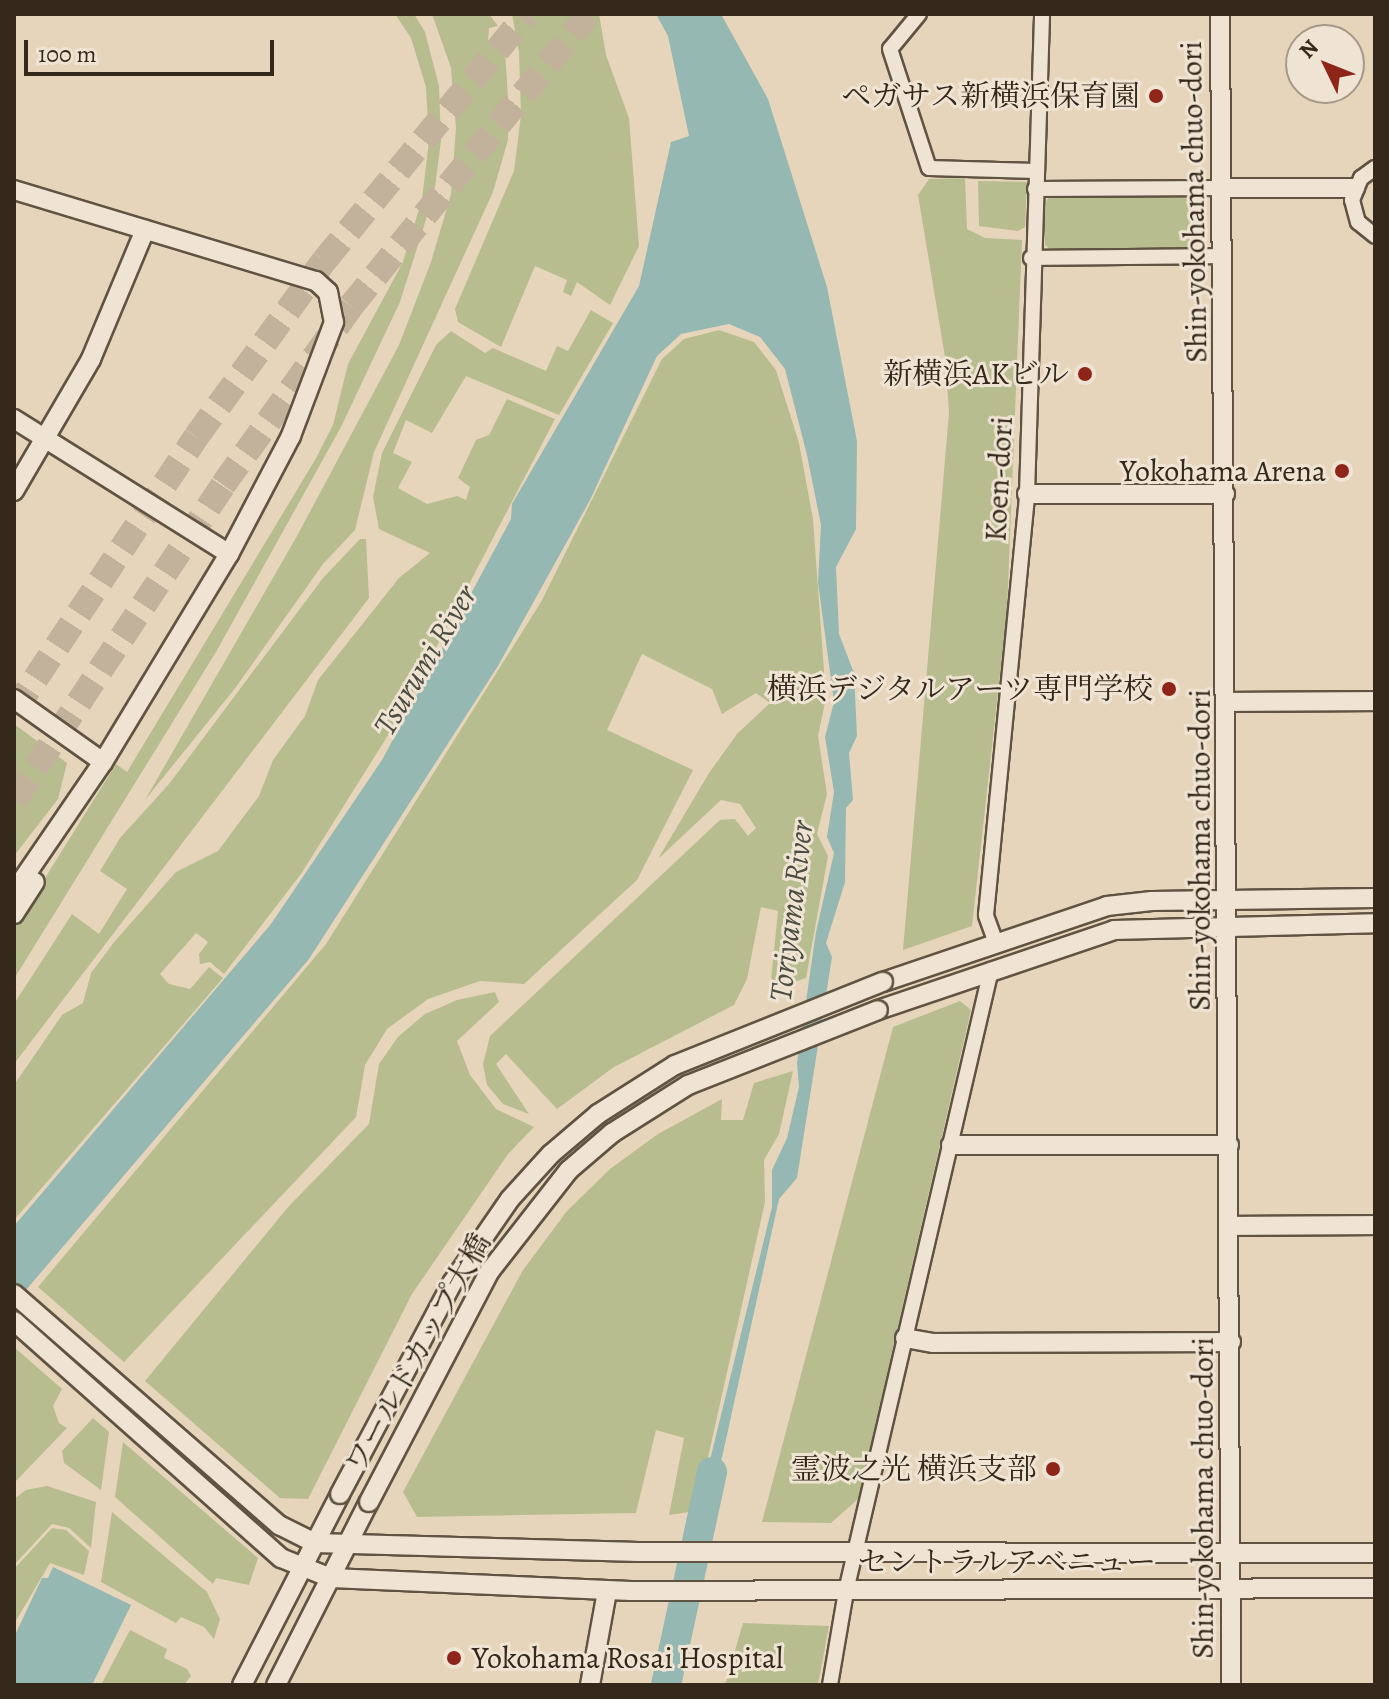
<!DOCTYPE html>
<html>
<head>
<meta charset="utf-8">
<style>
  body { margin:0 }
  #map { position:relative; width:1389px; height:1699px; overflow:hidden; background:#e6d5bb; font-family:Alegreya,"Noto Serif JP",serif }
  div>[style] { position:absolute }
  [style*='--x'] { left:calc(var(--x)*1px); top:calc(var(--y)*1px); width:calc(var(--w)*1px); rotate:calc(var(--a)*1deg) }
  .green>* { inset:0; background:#b7bd8e }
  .water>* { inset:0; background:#96b8b2 }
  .river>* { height:30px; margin:-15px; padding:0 15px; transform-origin:15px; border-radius:15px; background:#96b8b2 }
  .motorway-tunnel>* { height:26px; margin-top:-13px; transform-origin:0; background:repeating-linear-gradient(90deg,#c2b29b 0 26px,transparent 0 39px) }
  .roads { filter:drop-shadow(2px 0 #605342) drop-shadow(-2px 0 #605342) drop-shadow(0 2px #605342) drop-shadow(0 -2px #605342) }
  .minor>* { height:14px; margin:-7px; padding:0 7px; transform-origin:7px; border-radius:7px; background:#efe4d3 }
  .tertiary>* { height:18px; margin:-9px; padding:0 9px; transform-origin:9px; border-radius:9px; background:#efe4d3 }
  .bridges { filter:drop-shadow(2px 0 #605342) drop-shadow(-2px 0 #605342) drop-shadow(0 2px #605342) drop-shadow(0 -2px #605342) }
  .tertiary-bridge>* { height:18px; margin:-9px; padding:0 9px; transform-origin:9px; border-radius:9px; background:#efe4d3 }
  .dots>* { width:22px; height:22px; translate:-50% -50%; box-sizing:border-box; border:4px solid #efe4d3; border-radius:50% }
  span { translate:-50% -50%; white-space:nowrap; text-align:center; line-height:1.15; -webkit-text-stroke:6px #efe4d3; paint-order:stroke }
  .poi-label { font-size:30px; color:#34281a }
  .right { translate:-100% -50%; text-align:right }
  .left { translate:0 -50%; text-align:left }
  .street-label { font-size:30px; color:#34281a }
  .water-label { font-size:32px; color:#4c4c40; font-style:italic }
  .frame { position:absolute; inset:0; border:16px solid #34281a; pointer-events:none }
  .north { position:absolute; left:1285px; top:24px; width:80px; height:80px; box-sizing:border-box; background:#efe4d3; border:2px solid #a49989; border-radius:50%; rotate:313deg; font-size:22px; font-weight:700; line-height:32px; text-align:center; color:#34281a }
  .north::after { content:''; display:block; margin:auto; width:28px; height:36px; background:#8f2418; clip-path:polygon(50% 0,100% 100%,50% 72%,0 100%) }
  .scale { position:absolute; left:24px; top:40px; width:250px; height:36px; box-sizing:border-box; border:4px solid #34281a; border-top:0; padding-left:10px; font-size:24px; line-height:28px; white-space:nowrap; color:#34281a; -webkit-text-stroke:6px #efe4d3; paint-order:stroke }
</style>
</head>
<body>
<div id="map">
  <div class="green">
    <i style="clip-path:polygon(395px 14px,414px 14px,425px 32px,439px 86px,441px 141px,434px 194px,400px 302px,341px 427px,216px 652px,14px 979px,14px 928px,116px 764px,127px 772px,315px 460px,333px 425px,348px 364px,403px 262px,422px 199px,429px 141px,426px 87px,411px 38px)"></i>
    <i style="clip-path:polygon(432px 14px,489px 14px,498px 26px,489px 28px,488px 42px,505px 51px,509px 113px,508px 140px,493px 192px,374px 452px,355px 530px,323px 564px,236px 687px,145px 800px,297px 536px,399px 345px,431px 262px,451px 194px,456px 128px,451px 68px)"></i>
    <i style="clip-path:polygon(512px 14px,599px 14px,606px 55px,629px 118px,639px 246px,610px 305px,577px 282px,571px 296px,563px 292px,567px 280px,535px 266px,501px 347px,458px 322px,455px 309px,514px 171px,521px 115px,519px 52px)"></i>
    <i style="clip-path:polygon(965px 178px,967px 229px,985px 238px,1022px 240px,1007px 611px,972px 926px,903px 950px,949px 413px,945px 357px,918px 195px,929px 179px)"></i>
    <i style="clip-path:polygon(978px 181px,1027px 182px,1025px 227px,1018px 231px,979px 226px)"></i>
    <i style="clip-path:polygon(1195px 195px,1195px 250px,1052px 251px,1045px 245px,1044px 205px,1049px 197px)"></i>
    <i style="clip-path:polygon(591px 310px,613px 323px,559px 415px,466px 376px,432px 433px,406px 420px,393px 453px,412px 462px,398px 488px,427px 504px,457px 496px,466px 500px,470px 487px,458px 478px,476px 440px,489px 435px,507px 399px,555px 419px,402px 713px,301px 874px,224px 974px,210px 962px,200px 964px,199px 954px,208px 942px,196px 933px,160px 974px,169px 984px,190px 989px,209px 967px,223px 978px,14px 1220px,14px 1085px,62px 1015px,83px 1003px,91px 973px,115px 941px,176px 872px,218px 851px,259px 796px,273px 760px,305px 716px,318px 680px,399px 578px,430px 553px,379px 529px,373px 497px,382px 453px,436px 345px,451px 331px,485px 353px,493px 348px,546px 371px,557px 346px,568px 351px)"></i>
    <i style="clip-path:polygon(719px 330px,754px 342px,776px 370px,799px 443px,813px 519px,826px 698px,818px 736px,827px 794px,817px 834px,828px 856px,806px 978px,770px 990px,778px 911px,761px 907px,747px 979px,734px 1005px,614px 1067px,557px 1109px,506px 1054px,496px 1064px,529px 1114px,503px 1104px,487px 1085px,483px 1064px,490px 1036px,720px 820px,735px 819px,748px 836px,756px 828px,740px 804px,721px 800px,658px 859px,709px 773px,737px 734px,770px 703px,756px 693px,722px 714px,712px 689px,642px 654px,607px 730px,693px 770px,637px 880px,524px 984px,480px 981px,428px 999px,387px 1029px,365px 1065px,356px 1117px,124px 1362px,38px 1287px,326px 944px,541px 602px,662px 359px,684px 339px)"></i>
    <i style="clip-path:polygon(360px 539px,366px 539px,369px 598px,14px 1064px,14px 1004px,72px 914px,99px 934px,127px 889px,100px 871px,120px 838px,169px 784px,323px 578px)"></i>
    <i style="clip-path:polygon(14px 724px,67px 763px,58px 799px,14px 856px)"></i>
    <i style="clip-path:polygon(495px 992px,499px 1002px,457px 1041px,470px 1075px,496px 1109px,534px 1127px,508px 1154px,412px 1294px,308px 1499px,280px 1498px,145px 1381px,289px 1206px,369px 1124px,379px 1064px,398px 1037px,425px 1014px,457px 1000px)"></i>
    <i style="clip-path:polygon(960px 1001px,971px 1010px,858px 1499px,831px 1523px,762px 1522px,893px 1027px)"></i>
    <i style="clip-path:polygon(793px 1071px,779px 1134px,764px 1160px,765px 1202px,696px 1511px,669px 1515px,684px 1438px,656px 1430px,636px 1513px,417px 1517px,403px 1492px,523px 1270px,567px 1211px,610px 1169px,658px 1134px,722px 1099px,721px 1120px,743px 1120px,754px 1083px)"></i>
    <i style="clip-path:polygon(14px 1347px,62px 1389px,53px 1406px,59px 1423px,67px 1428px,14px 1483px)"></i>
    <i style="clip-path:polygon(93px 1418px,109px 1432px,101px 1490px,64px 1463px,62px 1451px)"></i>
    <i style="clip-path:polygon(123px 1442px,258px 1558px,249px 1585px,216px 1578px,213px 1584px,115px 1497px)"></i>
    <i style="clip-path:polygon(47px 1486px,96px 1502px,91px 1548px,69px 1528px,52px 1524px,14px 1565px,14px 1499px,26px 1490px)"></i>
    <i style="clip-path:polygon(112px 1512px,207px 1592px,220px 1619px,214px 1639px,204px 1627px,181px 1617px,176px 1623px,101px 1582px)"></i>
    <i style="clip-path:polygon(52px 1528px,66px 1530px,89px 1551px,84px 1575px,50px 1563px,14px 1624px,14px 1569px)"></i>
    <i style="clip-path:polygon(743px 1623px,829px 1626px,818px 1685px,725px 1685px)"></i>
    <i style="clip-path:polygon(130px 1630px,167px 1649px,164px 1658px,187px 1669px,191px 1676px,184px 1685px,101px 1685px)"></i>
  </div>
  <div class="water">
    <i style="clip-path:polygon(656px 14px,721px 14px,768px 99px,827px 287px,857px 441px,856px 529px,836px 567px,839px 634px,854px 673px,857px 736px,849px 753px,853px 800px,846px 808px,845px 882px,826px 943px,832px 957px,797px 1178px,779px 1199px,710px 1512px,698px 1509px,772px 1207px,772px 1170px,787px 1138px,799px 1087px,797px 1063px,816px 932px,834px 853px,827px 837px,834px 792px,825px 737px,834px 702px,818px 582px,821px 525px,807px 455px,785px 369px,760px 337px,729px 324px,681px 334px,657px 356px,590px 500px,498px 666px,309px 959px,14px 1304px,14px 1226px,271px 924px,382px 760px,511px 519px,512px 504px,639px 286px,671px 142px,689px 136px,668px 36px)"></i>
    <i style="clip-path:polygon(53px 1567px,131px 1605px,92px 1685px,14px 1685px,14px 1637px,42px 1578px,48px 1578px)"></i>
  </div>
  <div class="river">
    <i style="--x:666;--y:1685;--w:218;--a:-77.8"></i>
  </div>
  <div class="motorway-tunnel">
    <i style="--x:14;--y:711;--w:329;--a:-56.4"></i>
    <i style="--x:196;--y:437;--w:218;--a:-54"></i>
    <i style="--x:324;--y:261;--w:320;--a:-50.6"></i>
    <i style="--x:14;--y:800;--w:378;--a:-56.4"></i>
    <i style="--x:223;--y:485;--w:220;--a:-54.4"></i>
    <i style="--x:351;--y:306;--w:376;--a:-50.9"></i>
  </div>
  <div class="roads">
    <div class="minor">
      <i style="--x:919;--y:14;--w:45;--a:129.6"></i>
      <i style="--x:890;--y:49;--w:125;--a:71.9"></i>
      <i style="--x:929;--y:168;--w:107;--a:1.6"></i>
      <i style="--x:1375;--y:168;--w:17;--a:144"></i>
      <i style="--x:1361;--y:178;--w:24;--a:112"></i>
      <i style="--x:1352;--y:200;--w:23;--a:75"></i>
      <i style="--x:1358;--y:222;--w:22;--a:39"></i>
      <i style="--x:1035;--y:189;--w:186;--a:-0.3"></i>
      <i style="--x:1031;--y:258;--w:191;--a:-0.6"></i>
      <i style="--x:996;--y:943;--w:30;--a:-110"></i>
      <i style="--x:986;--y:915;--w:423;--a:-84.4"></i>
      <i style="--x:1027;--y:494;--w:480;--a:-88.2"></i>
      <i style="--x:830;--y:1685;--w:95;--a:-80.3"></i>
      <i style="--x:846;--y:1591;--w:638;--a:-76.86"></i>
    </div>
    <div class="tertiary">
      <i style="--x:1220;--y:14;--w:1671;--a:89.62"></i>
      <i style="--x:1221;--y:188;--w:134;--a:0"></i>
      <i style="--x:14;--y:190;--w:315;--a:16.8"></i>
      <i style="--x:316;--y:281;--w:16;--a:43"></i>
      <i style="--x:328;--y:292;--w:31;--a:79"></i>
      <i style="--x:334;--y:322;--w:122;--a:110.7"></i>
      <i style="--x:291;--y:436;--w:133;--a:117.7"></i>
      <i style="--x:229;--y:554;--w:243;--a:121.2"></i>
      <i style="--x:103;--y:762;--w:158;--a:124.4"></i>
      <i style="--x:14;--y:419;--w:254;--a:32.1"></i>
      <i style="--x:14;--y:491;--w:153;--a:-59.7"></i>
      <i style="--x:91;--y:359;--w:140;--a:-67.3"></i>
      <i style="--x:1027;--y:494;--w:198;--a:0"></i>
      <i style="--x:14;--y:699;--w:109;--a:35.3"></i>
      <i style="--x:1228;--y:702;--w:147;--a:-0.4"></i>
      <i style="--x:14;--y:914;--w:38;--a:-57"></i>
      <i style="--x:883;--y:982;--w:237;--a:-18.7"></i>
      <i style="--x:1107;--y:906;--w:45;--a:-6.3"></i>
      <i style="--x:1152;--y:901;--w:223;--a:-0.8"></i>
      <i style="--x:878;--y:1010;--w:249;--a:-18.7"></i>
      <i style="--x:1114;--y:930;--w:261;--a:-1.5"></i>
      <i style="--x:951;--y:1145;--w:278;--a:0"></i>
      <i style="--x:1230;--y:1226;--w:145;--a:-0.4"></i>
      <i style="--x:14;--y:1294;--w:352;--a:41.1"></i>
      <i style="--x:279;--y:1525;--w:40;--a:26.6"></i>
      <i style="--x:315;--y:1543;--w:324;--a:1.6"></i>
      <i style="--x:639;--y:1552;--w:736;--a:0.08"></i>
      <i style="--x:14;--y:1321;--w:357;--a:41.6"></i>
      <i style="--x:281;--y:1558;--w:54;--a:21.8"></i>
      <i style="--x:331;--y:1578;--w:300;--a:2.5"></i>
      <i style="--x:631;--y:1591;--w:744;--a:-0.23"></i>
      <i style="--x:905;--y:1338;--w:29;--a:10"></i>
      <i style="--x:934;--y:1343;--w:297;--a:-0.2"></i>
      <i style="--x:242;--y:1685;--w:215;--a:-62.8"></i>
      <i style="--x:276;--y:1685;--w:205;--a:-63.1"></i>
      <i style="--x:590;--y:1685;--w:96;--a:-79.7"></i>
    </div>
  </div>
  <div class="bridges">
    <div class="tertiary-bridge">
      <i style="--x:340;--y:1494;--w:239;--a:-62"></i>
      <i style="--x:452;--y:1283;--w:102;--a:-55.4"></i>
      <i style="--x:510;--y:1199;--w:61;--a:-47.7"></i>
      <i style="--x:551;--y:1154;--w:62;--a:-40.4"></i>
      <i style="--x:598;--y:1114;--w:91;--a:-32.5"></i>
      <i style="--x:675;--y:1065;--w:224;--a:-21.8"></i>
      <i style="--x:369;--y:1502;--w:261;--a:-62.4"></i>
      <i style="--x:490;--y:1271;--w:128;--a:-52"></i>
      <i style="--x:569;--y:1170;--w:57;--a:-40.7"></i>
      <i style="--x:612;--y:1133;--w:90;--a:-32.3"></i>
      <i style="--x:688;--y:1085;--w:204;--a:-21.5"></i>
    </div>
  </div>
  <div class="dots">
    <i style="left:1156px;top:96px;background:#8f2418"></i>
    <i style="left:1085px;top:374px;background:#8f2418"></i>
    <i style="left:1342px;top:471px;background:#8f2418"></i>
    <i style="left:1169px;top:689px;background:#8f2418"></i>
    <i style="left:1053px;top:1469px;background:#8f2418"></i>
    <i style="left:454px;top:1658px;background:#8f2418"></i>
  </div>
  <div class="poi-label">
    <span class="right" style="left:1140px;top:96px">ペガサス新横浜保育園</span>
    <span class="right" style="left:1069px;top:374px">新横浜AKビル</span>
    <span class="right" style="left:1326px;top:471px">Yokohama Arena</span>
    <span class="right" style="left:1153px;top:689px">横浜デジタルアーツ専門学校</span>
    <span class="right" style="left:1037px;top:1469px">霊波之光 横浜支部</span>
    <span class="left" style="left:472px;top:1658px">Yokohama Rosai Hospital</span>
  </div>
  <div class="street-label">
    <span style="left:1194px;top:202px;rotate:-91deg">Shin-yokohama chuo-dori</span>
    <span style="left:999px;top:479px;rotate:-87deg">Koen-dori</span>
    <span style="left:1200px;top:850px;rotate:-90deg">Shin-yokohama chuo-dori</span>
    <span style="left:418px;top:1353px;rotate:-61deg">ワールドカップ大橋</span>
    <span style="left:1203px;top:1498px;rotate:-90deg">Shin-yokohama chuo-dori</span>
    <span style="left:1007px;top:1562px">セントラルアベニュー</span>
  </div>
  <div class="water-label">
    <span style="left:425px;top:660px;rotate:-59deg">Tsurumi River</span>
    <span style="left:791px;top:911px;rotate:-83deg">Toriyama River</span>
  </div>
  <div class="frame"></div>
  <div class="north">N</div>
  <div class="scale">100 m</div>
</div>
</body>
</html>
